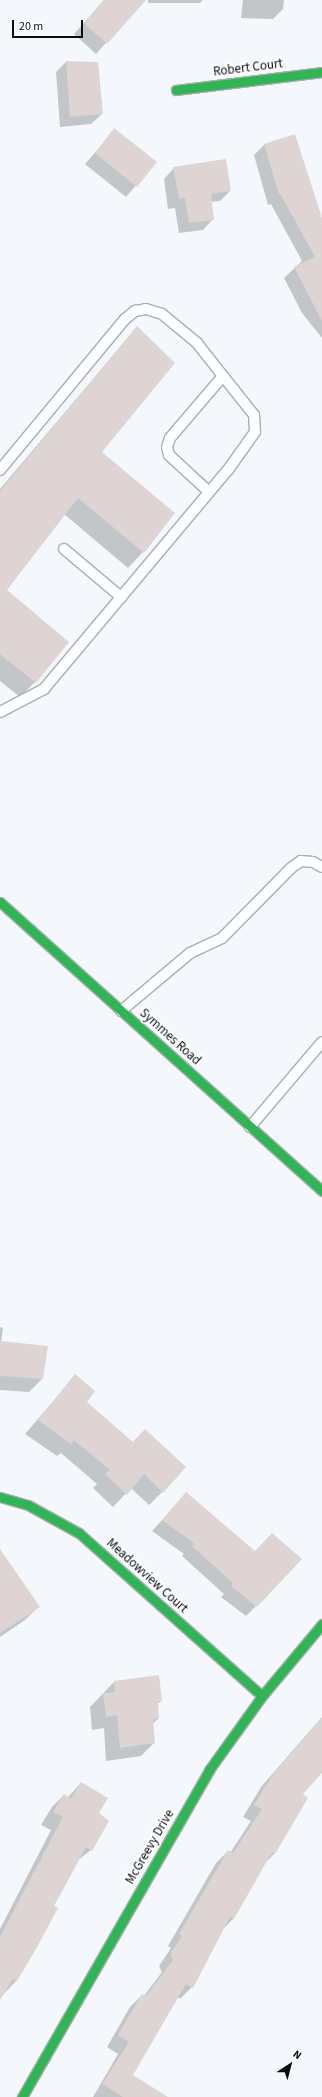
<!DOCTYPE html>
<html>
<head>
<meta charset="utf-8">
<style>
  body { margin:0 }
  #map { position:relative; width:322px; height:2097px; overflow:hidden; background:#f4f8fc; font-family:"Source Sans 3",sans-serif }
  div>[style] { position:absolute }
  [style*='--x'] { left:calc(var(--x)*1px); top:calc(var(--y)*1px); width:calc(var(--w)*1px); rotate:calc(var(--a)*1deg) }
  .shadow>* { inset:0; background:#0003 }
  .building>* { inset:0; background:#ddd4d3 }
  .roads { filter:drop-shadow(1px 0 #aaaeb1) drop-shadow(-1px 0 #aaaeb1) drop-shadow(0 1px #aaaeb1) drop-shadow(0 -1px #aaaeb1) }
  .lane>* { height:10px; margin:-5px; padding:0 5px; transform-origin:5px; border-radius:5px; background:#fdfeff }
  .fast>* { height:9px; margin:-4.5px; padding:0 4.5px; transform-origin:4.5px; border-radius:4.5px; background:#30b455 }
  span { translate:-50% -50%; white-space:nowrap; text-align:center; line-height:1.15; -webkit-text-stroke:3.5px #fff; paint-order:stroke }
  .street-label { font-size:13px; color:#0b0e11 }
  .north { position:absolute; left:270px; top:2045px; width:40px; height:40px; -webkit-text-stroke:3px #fff; paint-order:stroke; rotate:36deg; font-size:11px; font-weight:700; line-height:16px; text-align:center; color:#0b0e11 }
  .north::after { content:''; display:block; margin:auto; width:14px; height:18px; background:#0b0e11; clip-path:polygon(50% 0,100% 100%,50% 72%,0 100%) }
  .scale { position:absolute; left:12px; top:20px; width:71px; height:18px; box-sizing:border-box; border:2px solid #0b0e11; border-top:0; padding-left:5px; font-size:12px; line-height:14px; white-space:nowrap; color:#0b0e11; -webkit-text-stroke:3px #fff; paint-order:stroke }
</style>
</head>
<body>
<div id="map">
  <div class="shadow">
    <i style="clip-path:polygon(104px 0,134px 0,140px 5px,96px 54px,74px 34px)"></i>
    <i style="clip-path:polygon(148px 0,203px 0,200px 3px,148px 3px)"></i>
    <i style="clip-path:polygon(243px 0,284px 0,283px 9px,273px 19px,241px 18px)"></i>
    <i style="clip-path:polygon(66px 62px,102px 114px,91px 124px,60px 127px,56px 72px)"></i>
    <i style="clip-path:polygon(115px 130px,156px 162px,126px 197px,85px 164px)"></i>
    <i style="clip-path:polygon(294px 136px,322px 220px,322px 338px,302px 313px,284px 278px,302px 261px,271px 204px,268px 205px,254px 155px,264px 145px)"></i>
    <i style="clip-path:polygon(174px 168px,230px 191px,220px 201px,211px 202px,213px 219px,203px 230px,179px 233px,175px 208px,168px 209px,164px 179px)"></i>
    <i style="clip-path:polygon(137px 327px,101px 452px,143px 552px,128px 568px,64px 514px,6px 590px,35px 682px,20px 697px,0 681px,0 489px)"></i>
    <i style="clip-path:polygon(0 1327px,3px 1328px,1px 1342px,42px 1379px,29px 1392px,0 1390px)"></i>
    <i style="clip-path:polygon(75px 1376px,85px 1403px,132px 1443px,145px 1430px,162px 1492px,149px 1505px,131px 1488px,113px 1507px,93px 1488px,97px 1484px,61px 1453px,57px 1456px,25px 1434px)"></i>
    <i style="clip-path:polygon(186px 1494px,256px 1606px,246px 1616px,221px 1597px,224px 1594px,182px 1556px,184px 1554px,152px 1531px)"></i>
    <i style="clip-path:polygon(0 1570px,39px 1606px,25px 1620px,0 1637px)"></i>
    <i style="clip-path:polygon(114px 1682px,161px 1701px,157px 1704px,158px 1719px,152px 1724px,154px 1743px,141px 1756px,106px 1761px,104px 1728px,92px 1730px,90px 1707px)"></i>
    <i style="clip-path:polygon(322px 1717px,322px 1772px,301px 1794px,307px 1798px,274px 1854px,264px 1864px,233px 1919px,222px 1930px,192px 1987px,180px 1999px,177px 1997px,132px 2075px,153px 2097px,93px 2097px,118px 2054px,107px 2047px,130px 2007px,142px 1995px,144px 1996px,162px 1972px,159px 1966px,171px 1948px,168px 1946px,216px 1863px,228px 1851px,230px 1853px,251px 1821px,243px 1817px,261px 1787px)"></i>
    <i style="clip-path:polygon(81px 1783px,97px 1813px,91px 1850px,77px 1861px,52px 1906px,35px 1949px,16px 1981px,0 1998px,0 1929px,51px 1830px,41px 1825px,52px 1807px,64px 1795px,67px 1798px)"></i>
  </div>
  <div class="building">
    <i style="clip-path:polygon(104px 0,146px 0,107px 44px,84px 23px)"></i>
    <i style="clip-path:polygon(66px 61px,98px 62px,103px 114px,70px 117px)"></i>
    <i style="clip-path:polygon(114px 128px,157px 162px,137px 187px,95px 153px)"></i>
    <i style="clip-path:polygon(295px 134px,322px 218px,322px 321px,294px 267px,315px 257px,281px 195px,279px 195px,264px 144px)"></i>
    <i style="clip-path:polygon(226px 159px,231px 191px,211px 194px,214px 220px,189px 223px,185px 198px,179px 199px,173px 167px)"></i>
    <i style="clip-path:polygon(137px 326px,175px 363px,102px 452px,175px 513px,144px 553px,78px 498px,7px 590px,69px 642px,36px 683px,0 654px,0 491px)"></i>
    <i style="clip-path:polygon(0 1341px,48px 1346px,43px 1379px,0 1376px)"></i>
    <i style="clip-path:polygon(75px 1374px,95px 1391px,87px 1402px,133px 1442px,145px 1429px,186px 1467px,163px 1493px,144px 1474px,127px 1495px,105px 1474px,110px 1470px,74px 1440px,71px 1444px,38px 1420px)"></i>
    <i style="clip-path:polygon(186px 1492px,255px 1551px,272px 1533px,302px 1559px,257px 1607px,231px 1586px,233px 1583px,192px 1546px,194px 1543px,162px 1520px)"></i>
    <i style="clip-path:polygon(0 1549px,40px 1607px,0 1633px)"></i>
    <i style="clip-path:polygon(159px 1675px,162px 1701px,158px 1701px,159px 1719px,153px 1719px,155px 1743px,120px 1748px,117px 1715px,106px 1717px,103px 1693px,115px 1692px,114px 1681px)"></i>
    <i style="clip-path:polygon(322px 1718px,322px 1773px,303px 1794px,308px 1798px,275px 1854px,272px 1852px,234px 1919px,230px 1917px,193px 1988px,186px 1984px,133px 2075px,168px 2097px,123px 2097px,102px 2084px,129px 2042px,118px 2035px,142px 1994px,146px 1996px,173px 1960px,170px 1954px,182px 1936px,179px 1934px,228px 1850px,233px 1853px,262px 1809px,254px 1805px,273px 1774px)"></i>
    <i style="clip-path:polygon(81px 1782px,108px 1798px,99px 1813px,109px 1821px,92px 1851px,86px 1847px,54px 1906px,58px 1908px,36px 1949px,17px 1981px,13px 1979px,0 2000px,0 1937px,63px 1817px,53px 1812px,64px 1794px,71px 1799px)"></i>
  </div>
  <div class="roads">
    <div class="lane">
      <i style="--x:0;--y:470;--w:196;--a:-50.4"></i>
      <i style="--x:125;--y:319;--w:13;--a:-39"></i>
      <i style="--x:135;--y:311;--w:11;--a:-10"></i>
      <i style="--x:146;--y:309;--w:17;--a:17"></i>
      <i style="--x:162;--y:314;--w:45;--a:39.6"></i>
      <i style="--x:197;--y:343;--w:42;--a:51.8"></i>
      <i style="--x:64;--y:549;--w:75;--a:40.1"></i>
      <i style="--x:0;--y:712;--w:50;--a:-27.6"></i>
      <i style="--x:44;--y:689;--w:286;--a:-50"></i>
      <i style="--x:228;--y:470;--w:47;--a:-54.6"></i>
      <i style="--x:255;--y:432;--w:17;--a:-93"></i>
      <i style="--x:254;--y:415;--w:50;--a:-128.5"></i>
      <i style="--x:223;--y:376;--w:82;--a:130.5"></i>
      <i style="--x:170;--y:438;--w:9;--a:108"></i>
      <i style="--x:167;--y:447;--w:8;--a:76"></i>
      <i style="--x:169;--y:455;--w:54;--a:42.8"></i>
      <i style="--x:121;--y:1011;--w:90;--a:-40"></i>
      <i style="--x:190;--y:953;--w:35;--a:-25"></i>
      <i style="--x:222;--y:938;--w:98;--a:-45.4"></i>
      <i style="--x:291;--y:868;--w:12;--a:-35"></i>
      <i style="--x:301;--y:861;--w:12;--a:5"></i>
      <i style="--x:313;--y:862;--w:10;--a:29"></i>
      <i style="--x:250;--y:1127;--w:111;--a:-49.7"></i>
    </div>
    <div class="fast">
      <i style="--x:176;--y:90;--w:147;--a:-7"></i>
      <i style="--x:0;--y:902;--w:433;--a:41.9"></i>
      <i style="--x:0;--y:1497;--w:29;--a:16"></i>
      <i style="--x:28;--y:1505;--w:58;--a:28.8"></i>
      <i style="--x:79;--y:1533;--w:245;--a:41.7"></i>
      <i style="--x:22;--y:2097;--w:377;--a:-60.2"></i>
      <i style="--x:209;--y:1770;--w:91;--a:-54.4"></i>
      <i style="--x:262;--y:1696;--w:94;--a:-50.2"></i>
    </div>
  </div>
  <div class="street-label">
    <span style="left:248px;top:68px;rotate:-7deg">Robert Court</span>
    <span style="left:170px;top:1037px;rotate:42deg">Symmes Road</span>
    <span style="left:147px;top:1576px;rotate:42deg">Meadowview Court</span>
    <span style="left:150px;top:1847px;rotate:-60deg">McGreevy Drive</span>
  </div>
  <div class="north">N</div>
  <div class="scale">20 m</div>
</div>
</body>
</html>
